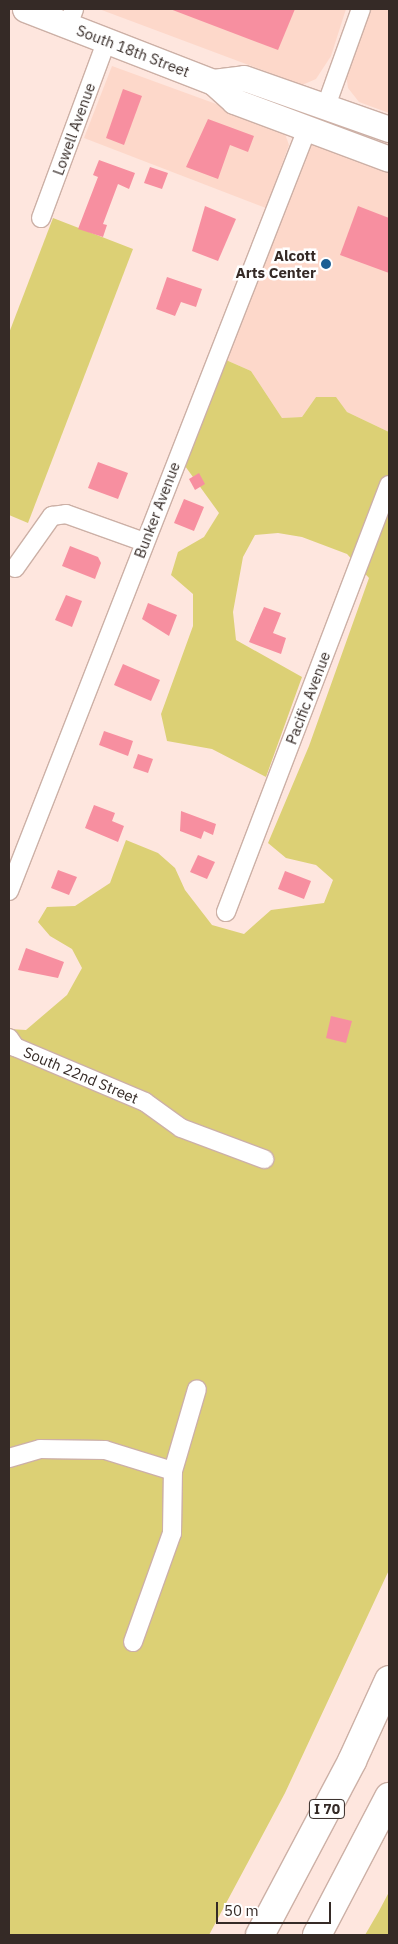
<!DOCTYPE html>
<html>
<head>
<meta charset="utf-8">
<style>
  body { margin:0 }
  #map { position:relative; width:398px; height:1944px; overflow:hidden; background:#fee6de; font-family:"IBM Plex Sans",sans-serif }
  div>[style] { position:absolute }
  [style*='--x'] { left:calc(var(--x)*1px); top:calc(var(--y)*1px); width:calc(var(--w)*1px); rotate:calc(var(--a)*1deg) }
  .built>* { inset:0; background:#fdd8ca }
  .green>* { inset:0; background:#dcd075 }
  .building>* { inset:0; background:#f78fa0 }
  .roads { filter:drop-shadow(1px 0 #ccb0a6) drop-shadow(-1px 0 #ccb0a6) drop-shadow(0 1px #ccb0a6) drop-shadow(0 -1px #ccb0a6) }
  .minor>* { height:18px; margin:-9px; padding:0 9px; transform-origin:9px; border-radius:9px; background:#fff }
  .secondary>* { height:25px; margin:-12.5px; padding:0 12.5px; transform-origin:12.5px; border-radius:12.5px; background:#fff }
  .motorway>* { height:28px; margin:-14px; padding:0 14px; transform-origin:14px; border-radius:14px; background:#fff }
  .dots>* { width:14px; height:14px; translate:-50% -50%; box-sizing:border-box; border:2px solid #fff; border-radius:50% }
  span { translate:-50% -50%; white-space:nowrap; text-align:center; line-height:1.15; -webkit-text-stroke:5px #fff; paint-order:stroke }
  .shield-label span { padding:1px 4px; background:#fff; border:1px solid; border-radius:4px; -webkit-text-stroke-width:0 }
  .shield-label { font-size:14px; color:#352a26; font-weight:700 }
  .street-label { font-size:15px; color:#352a26 }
  .poi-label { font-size:15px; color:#352a26; font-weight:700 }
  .right { translate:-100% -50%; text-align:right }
  .frame { position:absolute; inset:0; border:10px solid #352a26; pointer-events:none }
  .scale { position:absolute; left:216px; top:1902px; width:115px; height:22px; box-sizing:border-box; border:2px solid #352a26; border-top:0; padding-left:6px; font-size:15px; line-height:18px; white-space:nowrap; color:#352a26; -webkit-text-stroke:4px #fff; paint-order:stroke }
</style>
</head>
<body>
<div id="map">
  <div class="built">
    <i style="clip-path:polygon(99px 9px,346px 9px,331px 56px,316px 79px,302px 85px)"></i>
    <i style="clip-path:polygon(370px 9px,389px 9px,389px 113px,359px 102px,348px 88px,346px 74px)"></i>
    <i style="clip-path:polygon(112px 66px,274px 125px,285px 134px,289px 145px,266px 208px,84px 138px)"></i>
    <i style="clip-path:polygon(313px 140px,389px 168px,389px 432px,347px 412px,335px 397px,316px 397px,302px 417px,282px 418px,251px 371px,226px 360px)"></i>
  </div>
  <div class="green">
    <i style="clip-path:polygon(53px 218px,133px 249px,28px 523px,9px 515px,9px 333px)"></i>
    <i style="clip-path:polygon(226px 360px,251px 371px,282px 418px,302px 417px,316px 397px,336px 397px,347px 412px,389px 432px,389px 1570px,285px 1793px,209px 1935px,9px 1935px,9px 1029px,26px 1030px,67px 995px,82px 968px,72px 949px,50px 936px,38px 922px,47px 907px,75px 906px,110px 883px,126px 840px,158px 853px,175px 868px,185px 890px,212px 925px,244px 934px,271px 910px,324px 903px,333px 880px,316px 865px,286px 858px,268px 843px,309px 746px,369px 578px,347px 554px,302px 537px,278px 533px,255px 535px,243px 557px,233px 612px,236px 640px,302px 677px,266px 777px,212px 749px,167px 741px,161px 714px,193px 626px,193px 594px,171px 575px,178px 552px,204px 537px,219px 513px,185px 466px)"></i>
    <i style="clip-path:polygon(389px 1892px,389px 1935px,365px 1935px,379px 1911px)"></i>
  </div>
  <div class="building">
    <i style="clip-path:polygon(170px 9px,295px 9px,278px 50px)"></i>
    <i style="clip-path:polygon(123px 89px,142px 96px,124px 145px,106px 138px)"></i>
    <i style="clip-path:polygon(208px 119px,254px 136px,248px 152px,230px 145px,218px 179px,186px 167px)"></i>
    <i style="clip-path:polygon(99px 160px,135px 173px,129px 189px,118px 184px,103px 224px,107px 225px,103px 237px,78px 229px,98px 177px,93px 175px)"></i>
    <i style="clip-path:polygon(150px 167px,168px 173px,162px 189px,144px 183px)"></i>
    <i style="clip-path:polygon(205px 206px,236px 219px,218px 261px,192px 251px)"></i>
    <i style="clip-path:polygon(358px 206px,389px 218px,389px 273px,340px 255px)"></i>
    <i style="clip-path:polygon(167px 277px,202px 289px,196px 307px,181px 302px,175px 316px,156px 309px)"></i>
    <i style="clip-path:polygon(98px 462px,128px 473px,118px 499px,88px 488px)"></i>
    <i style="clip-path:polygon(199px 473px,205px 484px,195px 490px,189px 479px)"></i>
    <i style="clip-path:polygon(184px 499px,204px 507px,194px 531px,174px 523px)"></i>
    <i style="clip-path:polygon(70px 546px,98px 557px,101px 563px,95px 579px,62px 566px)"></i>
    <i style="clip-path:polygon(66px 595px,82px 601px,72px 627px,55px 620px)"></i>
    <i style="clip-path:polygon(148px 603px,177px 615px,169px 636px,142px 619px)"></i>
    <i style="clip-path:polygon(264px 607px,281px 613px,273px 633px,286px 638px,281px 654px,249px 642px)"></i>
    <i style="clip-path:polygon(123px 664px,160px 680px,151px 701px,114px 685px)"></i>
    <i style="clip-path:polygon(104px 731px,133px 741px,128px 756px,99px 745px)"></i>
    <i style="clip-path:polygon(138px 754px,153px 759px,148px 773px,133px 768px)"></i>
    <i style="clip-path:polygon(94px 805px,115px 813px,112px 821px,124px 826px,118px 842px,85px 828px)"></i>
    <i style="clip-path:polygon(181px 811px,216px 824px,213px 835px,204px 831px,201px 839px,180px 831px)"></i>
    <i style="clip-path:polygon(198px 855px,215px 862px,207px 879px,190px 872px)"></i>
    <i style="clip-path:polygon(58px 870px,77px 877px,69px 895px,51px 888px)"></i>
    <i style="clip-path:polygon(285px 871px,311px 881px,304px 899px,278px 889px)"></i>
    <i style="clip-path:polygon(26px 948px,64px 962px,58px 978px,18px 970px)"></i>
    <i style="clip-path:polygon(331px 1016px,352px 1021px,346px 1043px,326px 1038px)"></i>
  </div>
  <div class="roads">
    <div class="minor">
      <i style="--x:68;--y:25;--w:17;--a:-69"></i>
      <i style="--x:326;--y:106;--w:103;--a:-70.2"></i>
      <i style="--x:41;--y:218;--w:190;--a:-69.7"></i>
      <i style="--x:15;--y:568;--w:64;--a:-54.6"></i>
      <i style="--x:52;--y:516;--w:14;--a:-8"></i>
      <i style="--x:66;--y:514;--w:83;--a:19.7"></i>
      <i style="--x:9;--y:891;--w:818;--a:-68.64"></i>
      <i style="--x:226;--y:912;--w:457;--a:-69.1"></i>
      <i style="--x:9;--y:1038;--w:11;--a:56"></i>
      <i style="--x:15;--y:1047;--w:141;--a:22.9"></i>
      <i style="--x:145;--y:1102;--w:44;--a:35.8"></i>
      <i style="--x:181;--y:1128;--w:89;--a:20.5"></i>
      <i style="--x:9;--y:1458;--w:32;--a:-16"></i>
      <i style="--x:40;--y:1449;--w:65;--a:0.9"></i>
      <i style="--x:105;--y:1450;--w:71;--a:17.2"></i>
      <i style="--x:133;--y:1642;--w:116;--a:-70.3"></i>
      <i style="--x:172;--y:1533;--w:62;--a:-89.1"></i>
      <i style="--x:173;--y:1471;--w:85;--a:-73.7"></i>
    </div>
    <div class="secondary">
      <i style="--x:25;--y:9;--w:202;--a:21.2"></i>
      <i style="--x:213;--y:82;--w:28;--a:42"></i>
      <i style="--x:234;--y:101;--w:165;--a:20.5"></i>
      <i style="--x:213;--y:82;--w:31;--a:-7"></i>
      <i style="--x:244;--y:78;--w:154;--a:19.4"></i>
    </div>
    <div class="motorway">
      <i style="--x:260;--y:1935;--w:197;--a:-62.1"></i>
      <i style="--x:352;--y:1761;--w:89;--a:-65.4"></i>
      <i style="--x:317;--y:1935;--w:156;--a:-62.4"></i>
    </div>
  </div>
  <div class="dots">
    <i style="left:326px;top:264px;background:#1b5e93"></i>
  </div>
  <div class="shield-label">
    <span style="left:327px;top:1809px">I 70</span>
  </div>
  <div class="street-label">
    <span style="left:133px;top:51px;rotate:21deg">South 18th Street</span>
    <span style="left:74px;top:129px;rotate:-70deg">Lowell Avenue</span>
    <span style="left:157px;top:510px;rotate:-69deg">Bunker Avenue</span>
    <span style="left:308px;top:698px;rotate:-69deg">Pacific Avenue</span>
    <span style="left:81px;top:1075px;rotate:23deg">South 22nd Street</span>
  </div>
  <div class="poi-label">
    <span class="right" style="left:316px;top:264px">Alcott<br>Arts Center</span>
  </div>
  <div class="frame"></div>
  <div class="scale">50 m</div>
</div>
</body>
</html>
